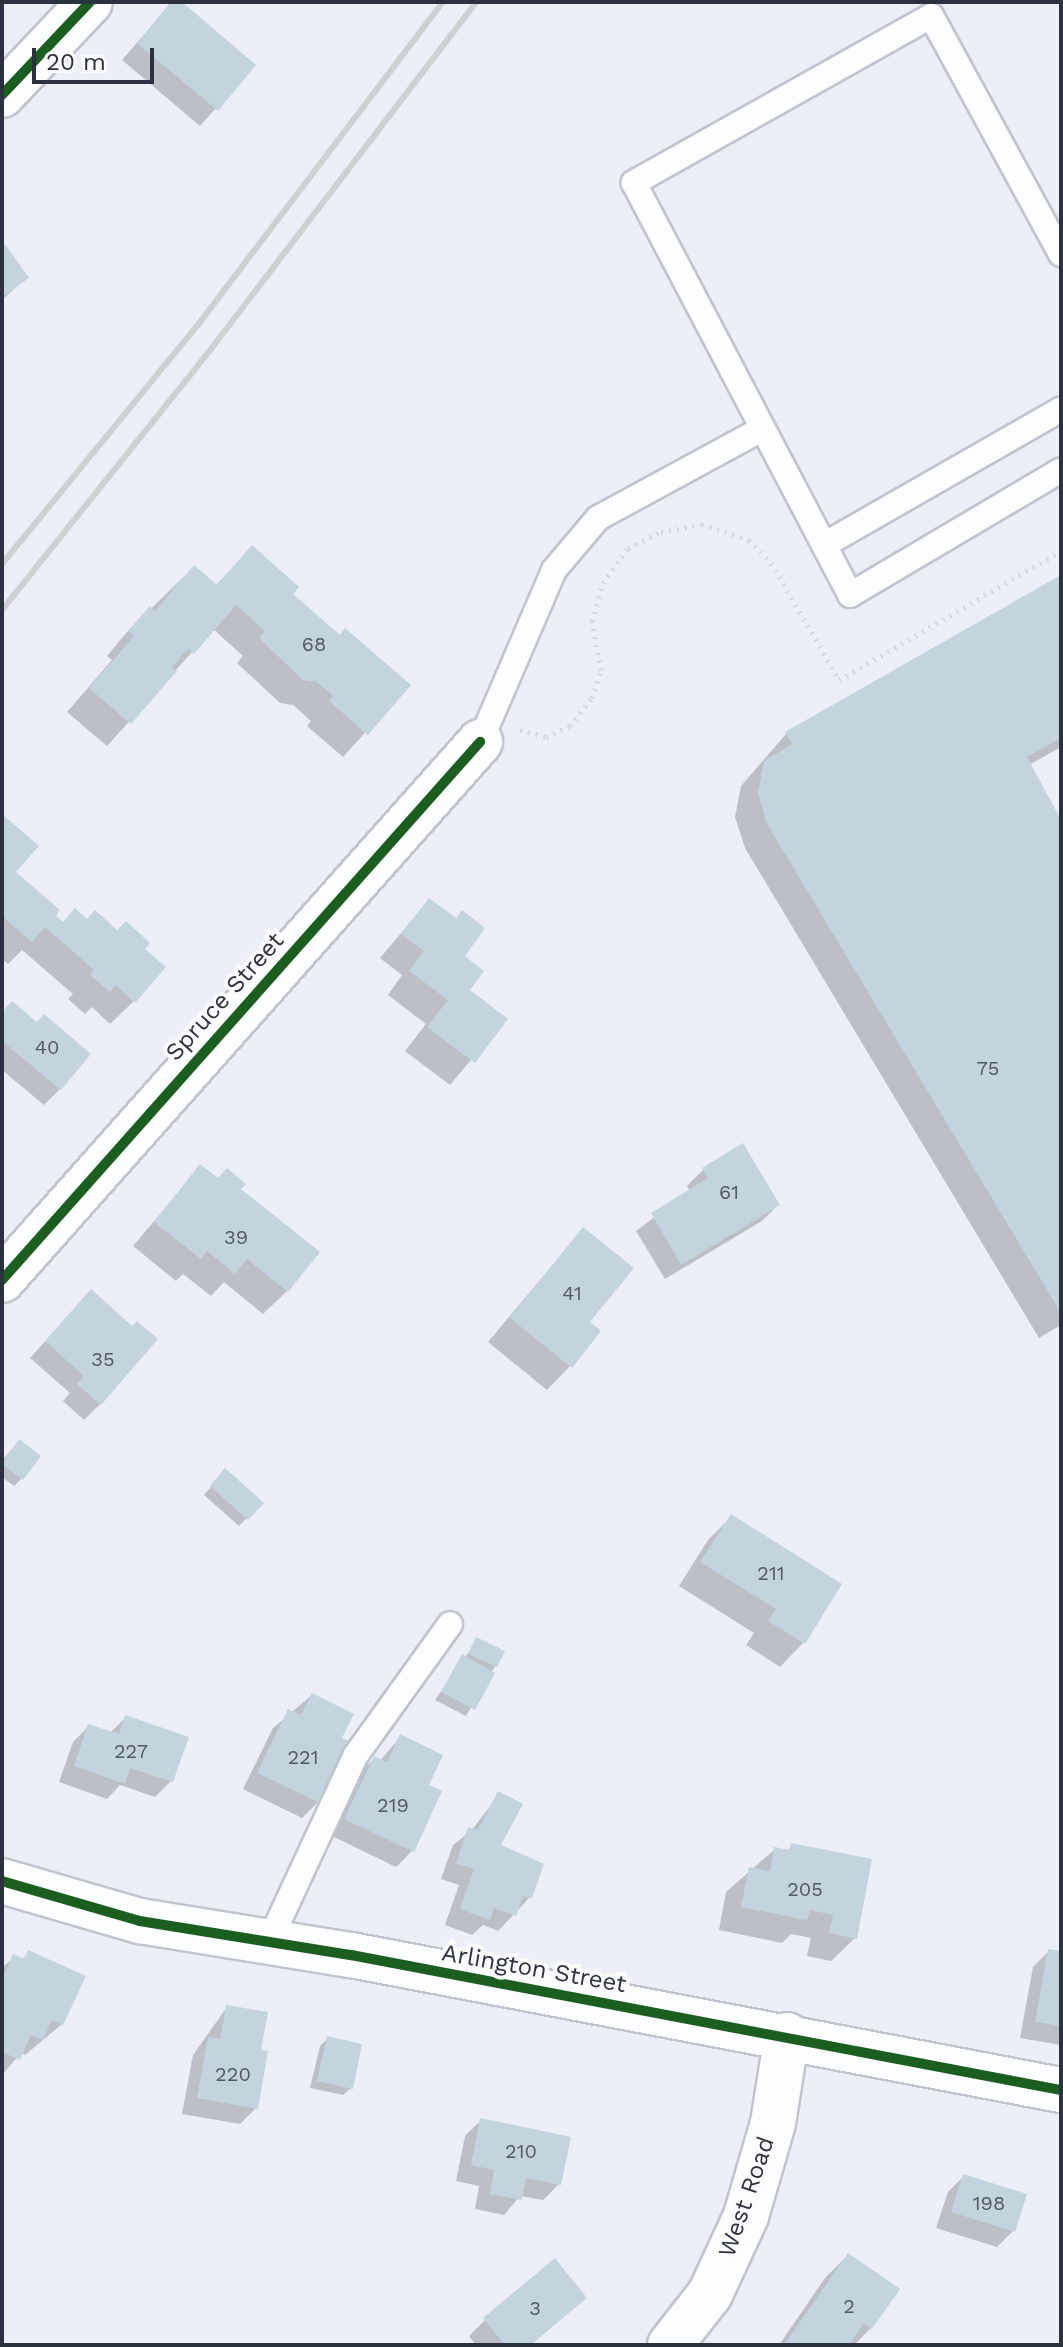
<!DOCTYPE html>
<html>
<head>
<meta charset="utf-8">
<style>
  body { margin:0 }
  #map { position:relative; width:1063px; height:2347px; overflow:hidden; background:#eceff7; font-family:"Work Sans",sans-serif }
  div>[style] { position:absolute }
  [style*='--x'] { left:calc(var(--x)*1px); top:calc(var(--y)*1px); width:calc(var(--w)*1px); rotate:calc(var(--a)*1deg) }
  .shadow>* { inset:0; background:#0003 }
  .building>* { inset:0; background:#c3d4df }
  .path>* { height:5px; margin-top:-2.5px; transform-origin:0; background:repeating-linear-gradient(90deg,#d8d9db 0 2px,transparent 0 8px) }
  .roads { filter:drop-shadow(2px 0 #bfc4cd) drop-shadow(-2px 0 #bfc4cd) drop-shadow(0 2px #bfc4cd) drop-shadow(0 -2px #bfc4cd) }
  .lane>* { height:24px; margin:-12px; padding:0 12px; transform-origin:12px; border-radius:12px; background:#fcfdfe }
  .street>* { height:44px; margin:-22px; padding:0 22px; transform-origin:22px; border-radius:22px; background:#fcfdfe }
  .secondary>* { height:44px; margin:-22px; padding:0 22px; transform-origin:22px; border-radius:22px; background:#fcfdfe }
  .rail>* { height:6px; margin:-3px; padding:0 3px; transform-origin:3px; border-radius:3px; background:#ced0d2 }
  .cycleway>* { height:10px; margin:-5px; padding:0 5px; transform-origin:5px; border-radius:5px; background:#1b5e20 }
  span { translate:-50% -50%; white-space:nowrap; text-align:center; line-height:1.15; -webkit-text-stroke:8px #fbfbfb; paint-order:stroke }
  .number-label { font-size:20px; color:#515a66 }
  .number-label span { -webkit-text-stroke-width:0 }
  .street-label { font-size:24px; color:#2b313e }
  .frame { position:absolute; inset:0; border:4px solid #2b313e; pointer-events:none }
  .scale { position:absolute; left:32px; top:48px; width:122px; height:36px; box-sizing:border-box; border:4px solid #2b313e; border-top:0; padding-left:10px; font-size:24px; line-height:28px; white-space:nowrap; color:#2b313e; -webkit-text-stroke:6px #fbfbfb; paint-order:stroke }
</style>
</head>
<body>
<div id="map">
  <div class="shadow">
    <i style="clip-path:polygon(172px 2px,254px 65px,200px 126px,122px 60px)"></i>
    <i style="clip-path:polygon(2px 244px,26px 278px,2px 300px)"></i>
    <i style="clip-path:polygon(252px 548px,290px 594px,339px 637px,408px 685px,343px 757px,307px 726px,311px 721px,293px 705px,280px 703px,237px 663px,243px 656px,213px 629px,107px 746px,67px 712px,112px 660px,107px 656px,127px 632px,194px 567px,215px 586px)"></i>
    <i style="clip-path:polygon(1061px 577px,1061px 747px,1029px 765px,1061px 824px,1061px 1325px,1039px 1338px,745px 848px,735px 817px,741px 786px,787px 733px)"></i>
    <i style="clip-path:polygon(2px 817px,13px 872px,53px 916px,62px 923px,87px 921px,142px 949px,134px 1001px,110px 1024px,92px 1007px,85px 1014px,68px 999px,73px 994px,22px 950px,8px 964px,2px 959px)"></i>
    <i style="clip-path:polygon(429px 900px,455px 920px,467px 990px,505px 1019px,450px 1085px,405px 1051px,426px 1024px,388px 995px,402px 975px,380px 958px)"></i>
    <i style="clip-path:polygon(2px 1013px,60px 1089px,44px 1105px,2px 1070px)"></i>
    <i style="clip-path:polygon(200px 1167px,239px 1190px,287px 1291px,263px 1314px,224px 1282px,211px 1296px,183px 1274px,176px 1281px,133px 1246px)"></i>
    <i style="clip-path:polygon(703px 1170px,778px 1205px,762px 1221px,665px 1279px,636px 1231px,690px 1191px,687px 1186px)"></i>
    <i style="clip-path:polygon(583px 1229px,570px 1366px,547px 1390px,488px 1342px)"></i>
    <i style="clip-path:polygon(75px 1308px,100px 1404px,84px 1420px,63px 1401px,70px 1393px,30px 1358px)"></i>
    <i style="clip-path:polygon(19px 1441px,21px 1479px,14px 1486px,2px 1477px,2px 1461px)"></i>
    <i style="clip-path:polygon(225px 1471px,261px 1503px,239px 1526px,204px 1495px)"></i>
    <i style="clip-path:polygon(731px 1517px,839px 1585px,803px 1643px,780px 1667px,746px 1645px,754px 1633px,679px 1586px,708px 1540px)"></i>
    <i style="clip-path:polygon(477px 1640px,495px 1666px,466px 1716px,435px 1700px)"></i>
    <i style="clip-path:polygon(312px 1695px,340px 1739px,318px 1802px,302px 1818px,243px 1789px,273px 1728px)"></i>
    <i style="clip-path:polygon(126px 1717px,171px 1781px,155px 1797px,120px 1785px,107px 1799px,59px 1782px,73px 1742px,89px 1726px,110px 1733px)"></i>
    <i style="clip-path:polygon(400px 1737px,427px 1786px,412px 1851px,396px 1867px,330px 1835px,358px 1774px,375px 1758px,380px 1761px)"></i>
    <i style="clip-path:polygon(499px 1794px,498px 1846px,530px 1897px,498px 1931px,483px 1925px,472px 1935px,445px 1925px,459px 1885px,441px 1879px,453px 1845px,472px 1830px)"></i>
    <i style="clip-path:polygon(792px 1846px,855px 1938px,831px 1961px,807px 1956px,811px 1938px,791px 1934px,782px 1943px,719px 1930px,726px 1892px,775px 1849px,787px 1851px)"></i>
    <i style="clip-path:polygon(1049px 1951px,1061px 1953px,1061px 2045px,1020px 2038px,1033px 1967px)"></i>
    <i style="clip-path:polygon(29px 1953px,62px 2024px,25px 2055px,21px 2053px,2px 2075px,2px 1968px,14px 1957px,21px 1960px)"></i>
    <i style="clip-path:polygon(227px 2007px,259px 2051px,256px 2108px,240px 2124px,182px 2114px,193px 2055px)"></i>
    <i style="clip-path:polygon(328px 2038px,351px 2088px,343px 2095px,310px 2088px,320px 2046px)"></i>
    <i style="clip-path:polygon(481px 2120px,559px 2184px,543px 2200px,520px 2196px,504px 2215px,475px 2209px,479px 2186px,456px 2181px,465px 2136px)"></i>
    <i style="clip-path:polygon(964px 2176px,1013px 2231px,997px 2247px,936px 2228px,948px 2192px)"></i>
    <i style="clip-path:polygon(848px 2255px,897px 2289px,871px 2328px,854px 2345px,779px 2345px,825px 2278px)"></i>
    <i style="clip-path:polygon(585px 2298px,531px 2345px,476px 2345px,469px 2336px,485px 2320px)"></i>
  </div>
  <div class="building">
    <i style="clip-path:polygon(171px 2px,182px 2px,256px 65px,218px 111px,137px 43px)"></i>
    <i style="clip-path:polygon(2px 240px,29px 278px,2px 297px)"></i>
    <i style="clip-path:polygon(252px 545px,299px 587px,293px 594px,340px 635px,345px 628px,411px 685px,368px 735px,329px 701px,333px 696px,317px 682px,303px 680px,259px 638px,265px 631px,236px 605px,194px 654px,188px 649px,172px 667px,177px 671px,131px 724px,89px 688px,134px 636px,128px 631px,150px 606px,155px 611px,194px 565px,217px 585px)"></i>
    <i style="clip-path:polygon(1061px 575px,1061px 738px,1027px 757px,1061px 820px,1061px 1313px,767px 824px,758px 793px,764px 761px,792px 744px,785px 732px)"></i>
    <i style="clip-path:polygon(2px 814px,39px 846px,16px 872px,60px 910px,56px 916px,63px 922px,75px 908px,87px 919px,95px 910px,117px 930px,126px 921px,150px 943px,145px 949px,166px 967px,135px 1003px,116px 985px,110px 992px,90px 975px,94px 970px,45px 927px,32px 942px,2px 916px)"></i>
    <i style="clip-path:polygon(429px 898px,456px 918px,462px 910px,485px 928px,465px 956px,484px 971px,470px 990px,508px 1019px,475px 1063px,427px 1027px,448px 1000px,409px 971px,424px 951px,401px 934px)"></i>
    <i style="clip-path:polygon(12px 1001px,37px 1022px,44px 1014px,91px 1054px,61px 1090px,2px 1041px,2px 1012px)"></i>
    <i style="clip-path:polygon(743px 1143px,780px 1205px,681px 1265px,651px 1213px,708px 1178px,702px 1168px)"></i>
    <i style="clip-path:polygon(200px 1164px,218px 1178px,227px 1168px,246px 1184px,241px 1189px,320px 1252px,288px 1292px,247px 1259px,235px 1274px,207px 1251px,201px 1259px,154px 1222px)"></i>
    <i style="clip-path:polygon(583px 1227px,634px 1268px,590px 1322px,601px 1331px,572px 1368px,510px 1318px)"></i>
    <i style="clip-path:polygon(91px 1289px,132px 1326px,137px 1321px,158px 1339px,101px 1405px,77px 1384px,84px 1376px,45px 1341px)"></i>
    <i style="clip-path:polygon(19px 1439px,41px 1456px,23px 1480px,2px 1464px)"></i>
    <i style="clip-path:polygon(225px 1468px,264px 1503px,248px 1520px,210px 1486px)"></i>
    <i style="clip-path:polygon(731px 1514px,842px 1584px,805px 1644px,768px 1621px,776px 1609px,700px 1562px)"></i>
    <i style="clip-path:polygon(476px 1637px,505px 1651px,497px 1667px,468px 1654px)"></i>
    <i style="clip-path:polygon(462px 1654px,495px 1673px,475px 1710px,441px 1692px)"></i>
    <i style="clip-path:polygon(312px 1693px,354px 1714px,342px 1738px,349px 1741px,320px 1803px,257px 1773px,288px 1709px,301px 1715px)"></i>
    <i style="clip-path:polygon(125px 1715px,189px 1737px,173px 1782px,130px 1768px,125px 1784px,74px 1766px,88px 1724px,119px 1734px)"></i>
    <i style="clip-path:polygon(400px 1734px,443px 1755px,429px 1785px,442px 1791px,414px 1852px,344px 1819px,374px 1756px,387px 1762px)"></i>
    <i style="clip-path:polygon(498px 1791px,523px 1804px,501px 1845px,544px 1864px,532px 1898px,523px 1896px,516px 1916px,494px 1908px,490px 1920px,460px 1909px,474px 1869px,456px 1863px,468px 1827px,478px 1830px)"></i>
    <i style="clip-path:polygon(791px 1843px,872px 1859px,857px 1939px,829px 1933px,833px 1915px,810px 1910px,807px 1920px,741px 1907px,749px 1867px,770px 1871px,774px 1847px,790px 1850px)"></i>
    <i style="clip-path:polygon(1048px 1949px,1061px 1951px,1061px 2026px,1035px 2022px)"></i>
    <i style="clip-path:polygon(28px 1950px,86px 1976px,63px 2025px,52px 2020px,43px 2040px,31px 2035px,20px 2060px,2px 2052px,2px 1980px,13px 1954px,24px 1959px)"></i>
    <i style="clip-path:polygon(226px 2005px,268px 2012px,261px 2050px,268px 2051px,258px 2109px,197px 2098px,208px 2037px,220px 2039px)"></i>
    <i style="clip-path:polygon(327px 2036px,362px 2044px,353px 2089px,317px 2081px)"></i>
    <i style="clip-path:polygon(480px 2118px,571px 2137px,561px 2185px,526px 2178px,522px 2200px,490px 2194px,494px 2170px,471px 2165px)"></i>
    <i style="clip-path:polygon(963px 2174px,1027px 2194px,1015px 2232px,951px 2212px)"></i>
    <i style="clip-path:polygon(848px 2253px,900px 2289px,872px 2329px,864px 2323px,849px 2345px,784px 2345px)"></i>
    <i style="clip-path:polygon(555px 2258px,587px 2298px,530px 2345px,505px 2345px,483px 2318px)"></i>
  </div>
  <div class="path">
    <i style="--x:520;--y:730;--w:27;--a:15"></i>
    <i style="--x:546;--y:737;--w:26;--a:-25"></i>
    <i style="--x:570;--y:726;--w:36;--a:-52"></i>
    <i style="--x:592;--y:698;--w:29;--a:-72"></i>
    <i style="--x:601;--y:670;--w:50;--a:-100.4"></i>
    <i style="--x:592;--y:621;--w:40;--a:-74"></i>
    <i style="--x:603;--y:583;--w:43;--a:-54.5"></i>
    <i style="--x:628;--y:548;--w:37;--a:-26"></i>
    <i style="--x:661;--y:532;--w:42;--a:-11"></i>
    <i style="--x:702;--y:524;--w:50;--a:18.8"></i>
    <i style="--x:749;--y:540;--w:32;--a:46"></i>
    <i style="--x:771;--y:563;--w:135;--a:59.8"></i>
    <i style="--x:839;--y:680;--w:257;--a:-30.2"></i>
  </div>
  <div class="roads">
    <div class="lane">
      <i style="--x:1061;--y:254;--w:271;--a:-118.6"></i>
      <i style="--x:931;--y:16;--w:341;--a:150.7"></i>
      <i style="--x:634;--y:183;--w:465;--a:62.3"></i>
      <i style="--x:850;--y:595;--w:245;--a:-30.6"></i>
      <i style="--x:824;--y:545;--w:273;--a:-29.8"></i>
      <i style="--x:480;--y:742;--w:187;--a:-66.7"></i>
      <i style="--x:554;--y:570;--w:68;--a:-49.8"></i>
      <i style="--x:598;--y:518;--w:184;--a:-28.5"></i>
      <i style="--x:269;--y:1942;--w:206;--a:-65.1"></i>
      <i style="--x:356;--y:1755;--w:161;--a:-54.3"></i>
    </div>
    <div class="street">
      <i style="--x:2;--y:1280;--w:720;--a:-48.38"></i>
      <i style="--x:670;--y:2345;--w:65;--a:-51.9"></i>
      <i style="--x:710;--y:2294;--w:86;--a:-65.2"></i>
      <i style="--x:746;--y:2216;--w:97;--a:-73.8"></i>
      <i style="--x:773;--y:2123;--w:89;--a:-81"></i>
    </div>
    <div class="secondary">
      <i style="--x:2;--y:95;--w:128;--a:-46.6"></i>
      <i style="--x:2;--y:1881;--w:144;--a:16.2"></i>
      <i style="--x:140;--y:1921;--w:214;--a:9.2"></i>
      <i style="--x:351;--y:1955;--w:723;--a:10.77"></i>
    </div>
  </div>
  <div class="rail">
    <i style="--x:2;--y:564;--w:313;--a:-50.7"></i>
    <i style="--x:200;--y:322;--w:402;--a:-52.8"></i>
    <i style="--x:2;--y:610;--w:334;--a:-51.3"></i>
    <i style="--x:211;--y:349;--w:437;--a:-52.6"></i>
  </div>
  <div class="cycleway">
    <i style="--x:2;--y:95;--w:128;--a:-46.6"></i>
    <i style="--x:2;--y:1280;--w:720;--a:-48.38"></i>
    <i style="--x:2;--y:1881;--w:144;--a:16.2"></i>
    <i style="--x:140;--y:1921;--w:214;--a:9.2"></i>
    <i style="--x:351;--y:1955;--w:723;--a:10.77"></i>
  </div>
  <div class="number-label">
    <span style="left:314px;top:644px">68</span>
    <span style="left:47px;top:1047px">40</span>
    <span style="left:988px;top:1068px">75</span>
    <span style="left:729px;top:1192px">61</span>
    <span style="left:236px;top:1237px">39</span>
    <span style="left:572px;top:1293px">41</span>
    <span style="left:103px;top:1359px">35</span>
    <span style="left:771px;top:1573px">211</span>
    <span style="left:131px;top:1751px">227</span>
    <span style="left:303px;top:1757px">221</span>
    <span style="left:393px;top:1805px">219</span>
    <span style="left:805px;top:1889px">205</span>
    <span style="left:233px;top:2074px">220</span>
    <span style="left:521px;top:2151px">210</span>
    <span style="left:989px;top:2203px">198</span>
    <span style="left:849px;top:2306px">2</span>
    <span style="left:535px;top:2308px">3</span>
  </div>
  <div class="street-label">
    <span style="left:225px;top:997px;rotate:-48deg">Spruce Street</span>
    <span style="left:534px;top:1969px;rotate:10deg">Arlington Street</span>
    <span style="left:747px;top:2197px;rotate:-71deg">West Road</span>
  </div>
  <div class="frame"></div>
  <div class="scale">20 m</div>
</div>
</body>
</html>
